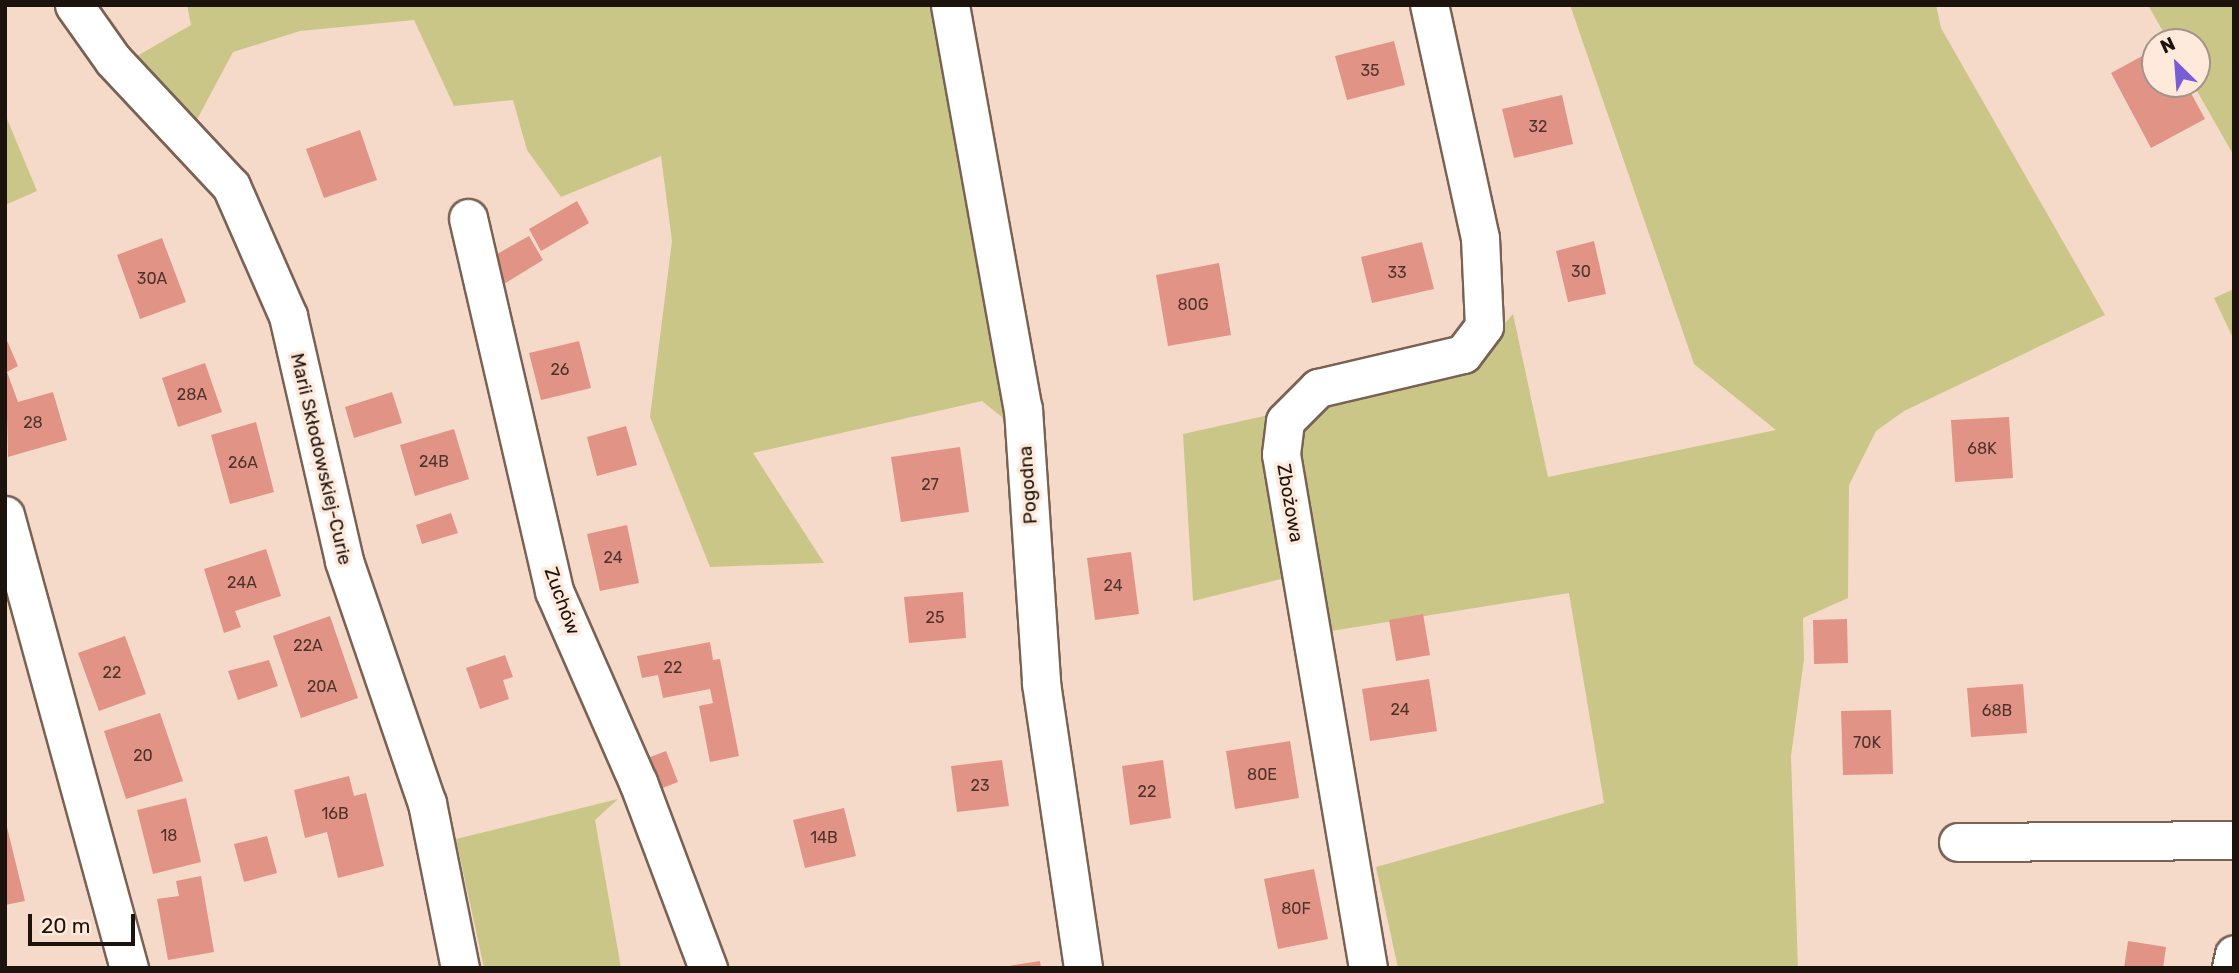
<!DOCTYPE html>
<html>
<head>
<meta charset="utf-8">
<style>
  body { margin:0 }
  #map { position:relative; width:2239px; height:973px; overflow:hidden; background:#f5daca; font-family:Rubik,sans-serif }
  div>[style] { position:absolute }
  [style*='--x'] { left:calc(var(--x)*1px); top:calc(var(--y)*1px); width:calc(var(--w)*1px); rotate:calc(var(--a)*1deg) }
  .green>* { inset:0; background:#cac687 }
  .building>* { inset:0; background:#e19386 }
  .roads { filter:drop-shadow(2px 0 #796253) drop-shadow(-2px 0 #796253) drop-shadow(0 2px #796253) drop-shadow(0 -2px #796253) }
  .minor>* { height:37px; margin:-18.5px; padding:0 18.5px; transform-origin:18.5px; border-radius:18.5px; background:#fff }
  span { translate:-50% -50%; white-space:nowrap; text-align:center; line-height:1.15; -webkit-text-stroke:7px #fee9db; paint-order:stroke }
  .number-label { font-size:16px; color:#4d332b }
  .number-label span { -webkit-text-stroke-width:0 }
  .street-label { font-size:19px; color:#1c130d }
  .frame { position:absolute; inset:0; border:7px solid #1c130d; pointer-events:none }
  .north { position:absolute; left:2141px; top:28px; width:70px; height:70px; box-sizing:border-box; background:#fee9db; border:2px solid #a49389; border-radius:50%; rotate:335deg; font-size:19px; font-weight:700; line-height:28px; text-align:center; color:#1c130d }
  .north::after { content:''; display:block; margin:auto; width:24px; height:32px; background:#785dd7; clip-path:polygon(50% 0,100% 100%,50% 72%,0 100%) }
  .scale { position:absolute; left:28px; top:914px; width:107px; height:32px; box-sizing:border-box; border:4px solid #1c130d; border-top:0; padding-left:9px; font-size:21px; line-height:24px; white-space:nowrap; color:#1c130d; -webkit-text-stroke:5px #fee9db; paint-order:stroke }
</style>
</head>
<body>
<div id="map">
  <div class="green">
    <i style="clip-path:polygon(187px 5px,938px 5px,1008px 422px,982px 401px,753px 453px,824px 563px,710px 567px,650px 417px,672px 241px,661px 156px,561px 197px,527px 150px,513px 100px,454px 106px,414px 20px,300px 31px,233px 52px,193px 127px,130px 60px,191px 25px)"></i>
    <i style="clip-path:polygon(1570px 5px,1936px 5px,1941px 28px,2105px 315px,1904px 411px,1876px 431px,1849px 485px,1848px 598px,1803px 618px,1804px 659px,1791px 756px,1798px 968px,1398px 968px,1376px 867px,1604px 803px,1569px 593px,1325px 632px,1297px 467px,1302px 427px,1330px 404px,1477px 355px,1513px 314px,1548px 477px,1776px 430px,1694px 364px)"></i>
    <i style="clip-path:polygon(2148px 5px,2234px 5px,2234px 156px,2193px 84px,2197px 84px,2197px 42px,2169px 42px)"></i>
    <i style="clip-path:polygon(5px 114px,37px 191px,5px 205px)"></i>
    <i style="clip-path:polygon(2234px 289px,2234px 340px,2214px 298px)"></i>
    <i style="clip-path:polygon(1273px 414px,1289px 577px,1193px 601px,1183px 434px)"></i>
    <i style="clip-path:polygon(618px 799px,595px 820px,621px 968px,484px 968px,456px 839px)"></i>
  </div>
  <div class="building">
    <i style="clip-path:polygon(1394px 41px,1405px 85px,1347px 100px,1335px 56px)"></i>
    <i style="clip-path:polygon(2155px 49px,2155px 84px,2186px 84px,2205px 119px,2151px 148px,2111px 73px)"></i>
    <i style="clip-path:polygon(1562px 95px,1573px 144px,1514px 158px,1502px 109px)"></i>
    <i style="clip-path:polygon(360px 130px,377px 180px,324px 198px,306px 149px)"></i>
    <i style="clip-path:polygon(577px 201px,589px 223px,541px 251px,529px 229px)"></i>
    <i style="clip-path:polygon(529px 236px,543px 260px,504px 284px,490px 258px)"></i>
    <i style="clip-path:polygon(162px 238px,186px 302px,140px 319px,117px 255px)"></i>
    <i style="clip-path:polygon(1594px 241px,1606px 294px,1568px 302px,1556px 251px)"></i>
    <i style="clip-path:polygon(1422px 242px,1434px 289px,1372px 303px,1361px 257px)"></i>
    <i style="clip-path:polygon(1219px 263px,1231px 335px,1168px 346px,1156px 275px)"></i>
    <i style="clip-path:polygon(5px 336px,18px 366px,7px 372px,18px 402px,53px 392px,67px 440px,8px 457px)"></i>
    <i style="clip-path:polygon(579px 341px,591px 388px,541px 400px,529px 353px)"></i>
    <i style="clip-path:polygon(205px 363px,222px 412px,178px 427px,162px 378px)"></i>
    <i style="clip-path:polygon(392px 392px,402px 423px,354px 438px,345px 407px)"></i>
    <i style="clip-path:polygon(2009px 417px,2013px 478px,1955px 482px,1951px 420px)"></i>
    <i style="clip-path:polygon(256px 422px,274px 492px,230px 504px,211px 435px)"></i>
    <i style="clip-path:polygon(626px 426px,637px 465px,597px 476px,587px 437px)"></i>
    <i style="clip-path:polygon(454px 429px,469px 479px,415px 496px,400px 445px)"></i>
    <i style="clip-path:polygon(960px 447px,969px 512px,901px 522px,891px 457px)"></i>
    <i style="clip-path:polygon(451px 513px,458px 533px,422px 544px,416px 525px)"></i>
    <i style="clip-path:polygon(627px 525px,639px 583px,600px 591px,587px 534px)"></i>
    <i style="clip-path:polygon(266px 549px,281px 596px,235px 611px,241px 627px,224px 633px,204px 569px)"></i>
    <i style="clip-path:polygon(1131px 552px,1139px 614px,1095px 620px,1087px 558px)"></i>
    <i style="clip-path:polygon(963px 592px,966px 638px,909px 643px,904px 597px)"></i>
    <i style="clip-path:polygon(1423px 614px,1430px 655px,1396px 661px,1389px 620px)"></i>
    <i style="clip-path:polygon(330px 616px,358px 698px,301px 718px,273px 636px)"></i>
    <i style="clip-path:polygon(1847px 619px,1848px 663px,1814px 664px,1813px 620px)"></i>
    <i style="clip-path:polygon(125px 636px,146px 694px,99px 711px,78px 653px)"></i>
    <i style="clip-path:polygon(710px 642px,713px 660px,720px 659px,739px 756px,710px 762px,699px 706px,713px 703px,710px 689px,663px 698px,658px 675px,642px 678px,637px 656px)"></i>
    <i style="clip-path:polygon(505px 655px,513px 677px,503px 680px,509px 699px,480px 709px,466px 668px)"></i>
    <i style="clip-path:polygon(269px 660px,278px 686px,238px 700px,228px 671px)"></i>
    <i style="clip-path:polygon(1429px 679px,1437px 731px,1370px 741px,1362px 689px)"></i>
    <i style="clip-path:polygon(2023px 684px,2027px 733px,1971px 737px,1967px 688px)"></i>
    <i style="clip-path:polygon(1891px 710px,1893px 774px,1843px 775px,1841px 711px)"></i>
    <i style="clip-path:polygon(160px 713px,183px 781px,126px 799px,104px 731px)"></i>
    <i style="clip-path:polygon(1290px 741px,1299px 798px,1235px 809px,1226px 751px)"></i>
    <i style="clip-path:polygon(666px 751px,678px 782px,657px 790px,645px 759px)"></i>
    <i style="clip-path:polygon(1002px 760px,1009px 806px,957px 812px,951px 766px)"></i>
    <i style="clip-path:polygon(1163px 760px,1171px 818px,1130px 825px,1122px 766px)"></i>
    <i style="clip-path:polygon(349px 776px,354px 796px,366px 793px,384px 866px,338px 878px,327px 832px,305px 838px,294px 790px)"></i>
    <i style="clip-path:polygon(186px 798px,201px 862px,153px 874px,137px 810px)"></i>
    <i style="clip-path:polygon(844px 808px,856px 856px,805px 868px,793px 820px)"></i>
    <i style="clip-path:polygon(5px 819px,25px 901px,5px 905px)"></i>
    <i style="clip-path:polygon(267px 836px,277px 873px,244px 882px,234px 844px)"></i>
    <i style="clip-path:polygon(1314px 869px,1328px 939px,1278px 949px,1264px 879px)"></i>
    <i style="clip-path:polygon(201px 876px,214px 952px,168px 960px,157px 899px,179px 896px,176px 881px)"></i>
    <i style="clip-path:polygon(2128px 941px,2166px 947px,2163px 968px,2124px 968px)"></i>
    <i style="clip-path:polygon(1040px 961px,1041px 968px,1009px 968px,1009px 966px)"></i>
  </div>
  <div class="roads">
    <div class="minor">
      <i style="--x:74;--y:5;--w:67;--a:54.7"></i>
      <i style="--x:113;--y:60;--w:173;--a:46.9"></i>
      <i style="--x:231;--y:186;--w:142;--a:66.3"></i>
      <i style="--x:288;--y:316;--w:251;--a:77.1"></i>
      <i style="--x:344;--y:561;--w:256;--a:71.1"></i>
      <i style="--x:427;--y:803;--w:168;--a:78.7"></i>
      <i style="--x:950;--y:5;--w:411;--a:79.8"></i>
      <i style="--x:1023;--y:409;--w:275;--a:86.2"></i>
      <i style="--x:1041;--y:683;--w:288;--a:81.6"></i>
      <i style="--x:468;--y:218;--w:383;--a:77"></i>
      <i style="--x:554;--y:591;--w:209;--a:66.3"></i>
      <i style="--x:638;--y:782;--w:199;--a:69.4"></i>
      <i style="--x:5;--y:515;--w:470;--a:74.7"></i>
      <i style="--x:1958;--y:842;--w:276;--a:-0.4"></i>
      <i style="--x:1368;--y:968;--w:521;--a:-99.61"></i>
      <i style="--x:1281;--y:454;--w:33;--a:-83"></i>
      <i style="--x:1285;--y:421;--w:47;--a:-45"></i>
      <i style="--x:1318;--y:388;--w:149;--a:-13.2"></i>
      <i style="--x:1463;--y:354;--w:35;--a:-53"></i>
      <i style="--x:1484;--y:326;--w:88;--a:-92.6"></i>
      <i style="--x:1480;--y:238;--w:239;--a:-102.3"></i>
      <i style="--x:2231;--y:968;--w:14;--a:-78"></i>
    </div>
  </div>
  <div class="number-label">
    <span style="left:1370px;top:71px">35</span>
    <span style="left:1538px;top:127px">32</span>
    <span style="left:1581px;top:272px">30</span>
    <span style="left:1397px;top:273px">33</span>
    <span style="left:152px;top:279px">30A</span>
    <span style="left:1193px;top:305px">80G</span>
    <span style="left:560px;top:370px">26</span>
    <span style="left:192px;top:395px">28A</span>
    <span style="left:33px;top:423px">28</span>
    <span style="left:1982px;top:449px">68K</span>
    <span style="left:434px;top:462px">24B</span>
    <span style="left:243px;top:463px">26A</span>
    <span style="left:930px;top:485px">27</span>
    <span style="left:613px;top:558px">24</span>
    <span style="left:242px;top:583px">24A</span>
    <span style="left:1113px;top:586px">24</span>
    <span style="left:935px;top:618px">25</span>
    <span style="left:308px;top:646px">22A</span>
    <span style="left:673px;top:668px">22</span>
    <span style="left:112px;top:673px">22</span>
    <span style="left:322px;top:687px">20A</span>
    <span style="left:1400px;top:710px">24</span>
    <span style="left:1997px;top:711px">68B</span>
    <span style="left:1867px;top:743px">70K</span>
    <span style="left:143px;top:756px">20</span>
    <span style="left:1262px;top:775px">80E</span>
    <span style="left:980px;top:786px">23</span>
    <span style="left:1147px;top:792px">22</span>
    <span style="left:335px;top:814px">16B</span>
    <span style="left:169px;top:836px">18</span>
    <span style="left:824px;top:838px">14B</span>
    <span style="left:1296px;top:909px">80F</span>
  </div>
  <div class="street-label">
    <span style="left:321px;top:459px;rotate:77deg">Marii Skłodowskiej-Curie</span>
    <span style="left:1028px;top:485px;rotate:-94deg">Pogodna</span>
    <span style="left:1290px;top:503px;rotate:80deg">Zbożowa</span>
    <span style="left:562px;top:601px;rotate:70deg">Zuchów</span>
  </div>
  <div class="frame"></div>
  <div class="north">N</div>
  <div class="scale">20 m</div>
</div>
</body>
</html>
